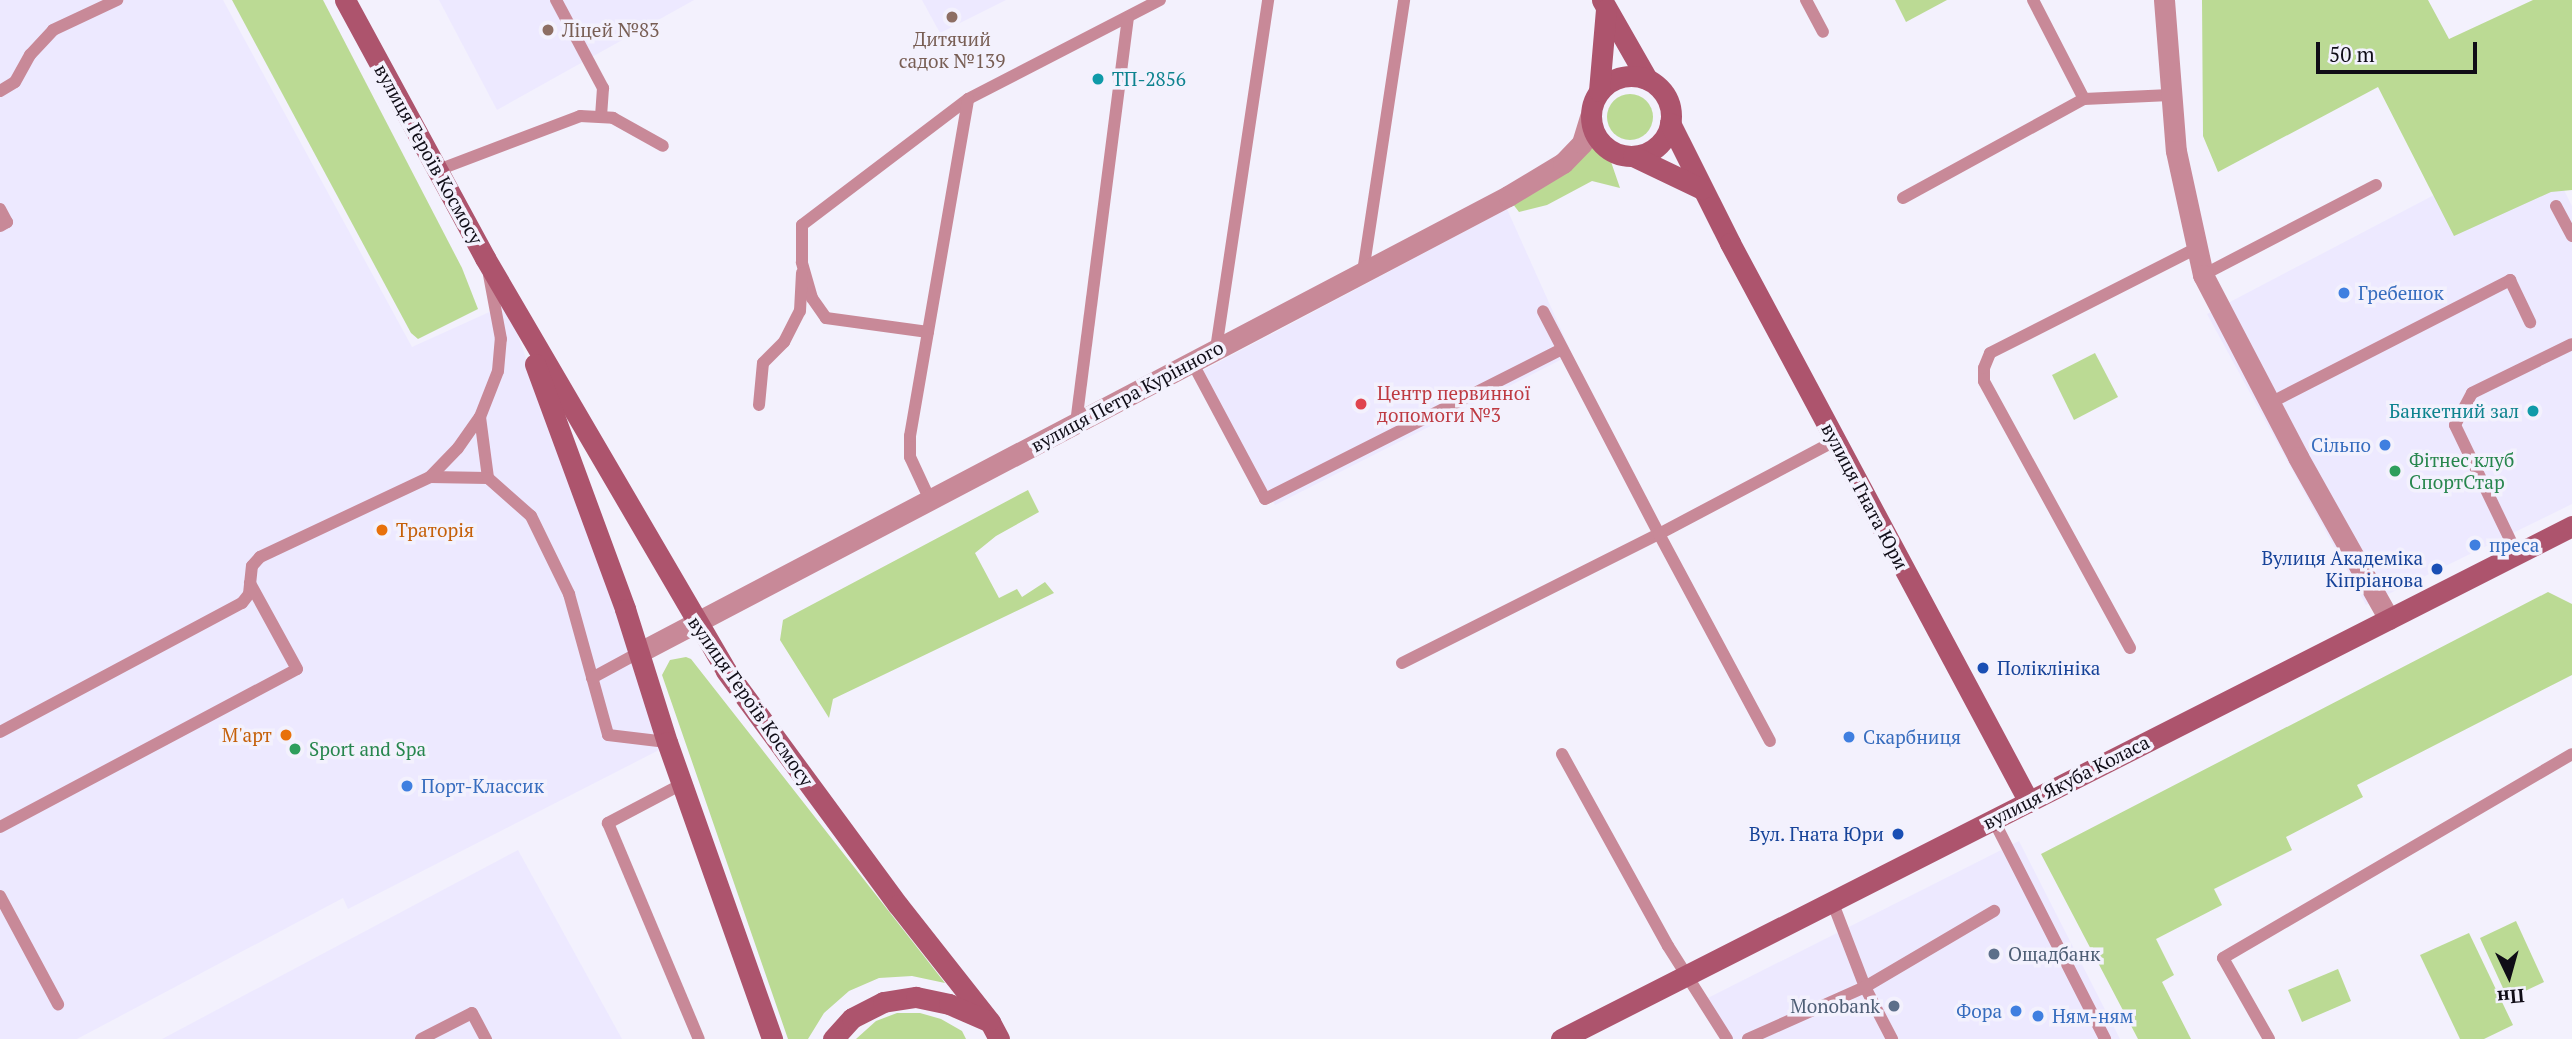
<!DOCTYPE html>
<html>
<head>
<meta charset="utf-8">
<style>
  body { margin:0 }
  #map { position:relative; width:2572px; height:1039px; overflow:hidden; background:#f3f1fd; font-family:"PT Serif",serif }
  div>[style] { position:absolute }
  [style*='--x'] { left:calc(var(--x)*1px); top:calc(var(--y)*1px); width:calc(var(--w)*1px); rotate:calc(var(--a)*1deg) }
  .built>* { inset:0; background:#ede9ff }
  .green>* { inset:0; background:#bbda94 }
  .round { border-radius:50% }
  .lane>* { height:12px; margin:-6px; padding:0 6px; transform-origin:6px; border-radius:6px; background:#c88998 }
  .street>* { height:21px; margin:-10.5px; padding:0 10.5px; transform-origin:10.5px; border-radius:10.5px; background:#c88998 }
  .secondary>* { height:21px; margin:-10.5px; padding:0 10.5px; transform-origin:10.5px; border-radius:10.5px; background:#ad546d }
  .secondary>.ring { margin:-10.5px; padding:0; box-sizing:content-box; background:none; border:21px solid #ad546d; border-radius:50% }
  .dots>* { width:19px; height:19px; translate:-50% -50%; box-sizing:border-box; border:4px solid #f3f1fd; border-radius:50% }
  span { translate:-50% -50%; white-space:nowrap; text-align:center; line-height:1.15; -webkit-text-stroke:7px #f3f1fd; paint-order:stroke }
  .education-label { font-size:19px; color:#785e54 }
  .left { translate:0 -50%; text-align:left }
  .culture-label { font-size:19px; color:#0d838f }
  .right { translate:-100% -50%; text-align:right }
  .street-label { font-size:19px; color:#100d17 }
  .shop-label { font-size:19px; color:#366cbe }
  .health-label { font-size:19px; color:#be3a42 }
  .leisure-label { font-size:19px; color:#27864d }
  .food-label { font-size:19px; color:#c56008 }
  .transit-label { font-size:19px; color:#164399 }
  .service-label { font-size:19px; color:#4e5e75 }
  .north { position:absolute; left:2474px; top:941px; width:70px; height:70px; -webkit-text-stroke:5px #f3f1fd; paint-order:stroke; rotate:175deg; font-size:19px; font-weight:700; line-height:28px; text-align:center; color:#100d17 }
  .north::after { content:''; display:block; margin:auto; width:24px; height:32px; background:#100d17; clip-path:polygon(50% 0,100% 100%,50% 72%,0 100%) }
  .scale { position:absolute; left:2316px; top:42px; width:161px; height:32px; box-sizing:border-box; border:4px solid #100d17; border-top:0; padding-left:9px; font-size:21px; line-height:24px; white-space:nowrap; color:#100d17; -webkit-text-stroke:5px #f3f1fd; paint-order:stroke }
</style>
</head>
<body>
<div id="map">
  <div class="built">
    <i style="clip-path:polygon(0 0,223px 0,412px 347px,507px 304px,663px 748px,348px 909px,343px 898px,77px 1039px,0 1039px)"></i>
    <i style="clip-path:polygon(439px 0,694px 0,497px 110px)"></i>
    <i style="clip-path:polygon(922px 0,1006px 0,940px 33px)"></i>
    <i style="clip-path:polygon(2539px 140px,2572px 206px,2572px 504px,2366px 605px,2207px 314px)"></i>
    <i style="clip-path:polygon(1507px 209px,1572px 354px,1275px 505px,1202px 371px)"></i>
    <i style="clip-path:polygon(2019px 841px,2120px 1039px,1721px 1039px,1698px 1003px)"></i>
    <i style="clip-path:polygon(518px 850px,622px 1039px,162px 1039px)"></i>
  </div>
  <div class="green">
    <i style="clip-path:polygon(232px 0,323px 0,462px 268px,478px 309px,418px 339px,411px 333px)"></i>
    <i style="clip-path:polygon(1895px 0,1947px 0,1906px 22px)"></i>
    <i style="clip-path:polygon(2202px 0,2428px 0,2449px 39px,2533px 0,2572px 0,2572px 190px,2551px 192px,2454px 236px,2378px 87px,2218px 172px,2203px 136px)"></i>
    <i class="round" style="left:1607px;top:94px;width:46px;height:46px"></i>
    <i style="clip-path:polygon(1591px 132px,1608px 153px,1620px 188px,1592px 181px,1547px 205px,1519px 212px,1509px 199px)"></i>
    <i style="clip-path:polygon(2095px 353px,2118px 397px,2074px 420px,2052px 375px)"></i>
    <i style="clip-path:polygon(1028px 490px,1039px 512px,996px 536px,975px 553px,999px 598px,1017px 589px,1022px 597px,1045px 582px,1054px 593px,833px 699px,829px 718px,780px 640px,783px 620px)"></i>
    <i style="clip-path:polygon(2548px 592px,2572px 604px,2572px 675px,2357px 785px,2363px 797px,2286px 837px,2292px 850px,2214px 889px,2222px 905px,2156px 939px,2174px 975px,2162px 982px,2191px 1039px,2138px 1039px,2041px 854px)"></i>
    <i style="clip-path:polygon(686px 657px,691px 659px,945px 983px,912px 976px,879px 978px,849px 991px,824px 1013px,808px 1039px,788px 1039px,662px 675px,670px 660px)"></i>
    <i style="clip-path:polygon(2516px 921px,2544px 982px,2508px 999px,2480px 938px)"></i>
    <i style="clip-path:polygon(2469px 933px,2513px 1025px,2484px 1039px,2460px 1039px,2420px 955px)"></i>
    <i style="clip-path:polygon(2338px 969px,2351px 1001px,2302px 1022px,2288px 990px)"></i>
    <i style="clip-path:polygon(897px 1013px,920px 1013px,941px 1019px,962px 1031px,966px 1039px,856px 1039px,876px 1021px)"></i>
  </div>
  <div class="lane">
    <i style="--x:556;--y:0;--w:100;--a:61.9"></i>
    <i style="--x:603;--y:88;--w:29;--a:94"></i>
    <i style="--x:1806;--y:0;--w:36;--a:62"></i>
    <i style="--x:2033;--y:0;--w:111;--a:62.7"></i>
    <i style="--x:0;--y:91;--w:17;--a:-31"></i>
    <i style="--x:15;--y:82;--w:31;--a:-61"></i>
    <i style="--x:30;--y:55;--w:34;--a:-47"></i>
    <i style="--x:53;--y:30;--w:71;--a:-25.1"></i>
    <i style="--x:438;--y:170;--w:152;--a:-20.8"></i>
    <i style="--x:580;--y:116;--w:33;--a:3"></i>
    <i style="--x:613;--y:118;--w:57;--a:29.2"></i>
    <i style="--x:1903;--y:198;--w:206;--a:-28.7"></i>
    <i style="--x:2084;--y:99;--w:86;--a:-2.7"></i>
    <i style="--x:2556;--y:206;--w:34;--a:62"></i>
    <i style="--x:0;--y:209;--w:15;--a:62"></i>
    <i style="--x:7;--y:222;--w:8;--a:150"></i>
    <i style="--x:1363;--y:272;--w:275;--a:-81.4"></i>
    <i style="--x:2203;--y:275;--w:195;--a:-27.5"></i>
    <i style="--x:928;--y:332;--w:103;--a:-172.2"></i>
    <i style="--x:826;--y:318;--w:24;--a:-125"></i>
    <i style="--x:812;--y:298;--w:37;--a:-106"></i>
    <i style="--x:802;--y:262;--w:37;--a:-90"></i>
    <i style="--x:802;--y:225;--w:208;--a:-37.2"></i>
    <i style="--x:968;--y:99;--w:216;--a:-27.3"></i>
    <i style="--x:1216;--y:349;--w:353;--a:-81.5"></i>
    <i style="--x:1192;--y:362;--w:155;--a:61.9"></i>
    <i style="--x:1265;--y:499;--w:333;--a:-26.8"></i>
    <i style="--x:2270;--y:403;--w:270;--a:-27.1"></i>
    <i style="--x:2510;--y:280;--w:47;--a:64.5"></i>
    <i style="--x:759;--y:405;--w:42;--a:-84.6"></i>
    <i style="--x:763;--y:363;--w:30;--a:-45"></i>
    <i style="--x:784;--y:342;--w:35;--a:-63"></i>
    <i style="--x:800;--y:311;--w:38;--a:-87"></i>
    <i style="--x:480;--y:417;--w:62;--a:82.5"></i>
    <i style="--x:1076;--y:423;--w:409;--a:-82.7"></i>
    <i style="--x:430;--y:477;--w:58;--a:1"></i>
    <i style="--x:488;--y:478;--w:57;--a:41.5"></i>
    <i style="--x:531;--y:516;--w:87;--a:64"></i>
    <i style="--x:569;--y:594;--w:146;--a:74.5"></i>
    <i style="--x:608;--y:735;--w:59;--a:6.8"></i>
    <i style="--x:930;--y:500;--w:47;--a:-114.9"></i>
    <i style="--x:910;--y:457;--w:21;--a:-90"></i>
    <i style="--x:910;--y:436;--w:342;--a:-80.2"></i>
    <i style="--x:2517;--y:554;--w:143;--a:-115.7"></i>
    <i style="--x:2455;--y:425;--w:36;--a:-62"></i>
    <i style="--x:2472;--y:393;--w:111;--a:-26.1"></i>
    <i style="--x:2130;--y:648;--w:304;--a:-118.7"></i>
    <i style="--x:1984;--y:381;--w:13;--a:-90"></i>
    <i style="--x:1984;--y:368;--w:16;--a:-68"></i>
    <i style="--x:1990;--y:353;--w:230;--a:-26.9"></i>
    <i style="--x:1402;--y:663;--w:288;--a:-26.7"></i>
    <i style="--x:1659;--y:534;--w:251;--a:-117.5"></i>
    <i style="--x:592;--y:678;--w:55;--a:-28.4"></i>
    <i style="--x:0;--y:732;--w:274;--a:-28.1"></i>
    <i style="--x:242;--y:603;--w:11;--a:-52"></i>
    <i style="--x:249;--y:594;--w:28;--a:-84"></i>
    <i style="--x:252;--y:566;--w:12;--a:-48"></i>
    <i style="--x:260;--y:557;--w:188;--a:-25.2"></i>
    <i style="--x:430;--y:477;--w:40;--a:-46"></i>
    <i style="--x:458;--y:448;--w:38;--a:-55"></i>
    <i style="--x:480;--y:417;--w:49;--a:-68.6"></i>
    <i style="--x:498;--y:371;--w:32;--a:-85"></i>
    <i style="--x:501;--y:339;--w:65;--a:-100.6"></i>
    <i style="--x:1770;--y:741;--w:235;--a:-118.2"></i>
    <i style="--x:1659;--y:534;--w:199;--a:-27.9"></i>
    <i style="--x:1562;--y:754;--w:219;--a:61.1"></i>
    <i style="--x:1668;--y:946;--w:110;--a:57.6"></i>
    <i style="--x:682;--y:784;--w:84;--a:152.2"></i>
    <i style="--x:608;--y:823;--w:234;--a:67.2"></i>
    <i style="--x:1993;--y:819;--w:247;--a:63"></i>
    <i style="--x:0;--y:827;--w:336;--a:-28"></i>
    <i style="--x:297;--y:669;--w:98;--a:-118.7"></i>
    <i style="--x:0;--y:896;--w:123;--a:61.8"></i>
    <i style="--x:1832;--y:901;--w:92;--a:69"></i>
    <i style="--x:1865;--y:987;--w:59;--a:62.6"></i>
    <i style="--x:421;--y:1039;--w:57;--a:-27"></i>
    <i style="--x:472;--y:1013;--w:30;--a:62"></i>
    <i style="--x:1748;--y:1039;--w:128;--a:-24"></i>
    <i style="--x:1865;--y:987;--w:150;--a:-30.5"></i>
    <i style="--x:2269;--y:1039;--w:93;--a:-119.6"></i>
    <i style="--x:2223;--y:958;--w:404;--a:-30.3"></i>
  </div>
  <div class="street">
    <i style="--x:2164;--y:0;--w:151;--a:85.5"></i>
    <i style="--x:2176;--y:151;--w:127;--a:77.7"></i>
    <i style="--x:2203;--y:275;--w:205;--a:62.4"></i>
    <i style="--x:2298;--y:457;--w:186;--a:60.7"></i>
    <i style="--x:640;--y:652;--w:980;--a:-27.71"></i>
    <i style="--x:1508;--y:196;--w:64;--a:-31"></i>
    <i style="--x:1563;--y:163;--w:28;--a:-46"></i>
    <i style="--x:1582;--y:143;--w:28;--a:-73"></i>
  </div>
  <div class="secondary">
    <i style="--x:345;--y:0;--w:294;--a:61.5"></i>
    <i style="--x:485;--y:258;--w:478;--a:59.7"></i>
    <i style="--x:726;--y:671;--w:290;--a:53.7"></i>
    <i style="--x:898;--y:905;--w:149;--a:51.8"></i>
    <i style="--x:990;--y:1022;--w:19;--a:62"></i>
    <i style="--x:1602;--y:0;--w:91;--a:60.3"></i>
    <i class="ring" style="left:1591px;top:76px;width:59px;height:59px"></i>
    <i style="--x:1599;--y:91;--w:82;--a:-85.1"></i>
    <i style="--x:1670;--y:123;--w:134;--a:63.4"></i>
    <i style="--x:1730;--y:243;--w:634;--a:61.86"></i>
    <i style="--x:1633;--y:156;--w:76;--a:25.6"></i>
    <i style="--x:535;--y:364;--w:261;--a:69.8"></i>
    <i style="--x:625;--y:609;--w:139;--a:72.5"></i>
    <i style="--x:667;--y:742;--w:315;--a:70.5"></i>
    <i style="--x:833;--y:1039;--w:28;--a:-48"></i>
    <i style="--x:852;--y:1018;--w:35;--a:-27"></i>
    <i style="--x:883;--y:1002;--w:33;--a:-9"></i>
    <i style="--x:916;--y:997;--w:34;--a:12"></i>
    <i style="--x:949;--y:1004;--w:43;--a:23.6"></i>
    <i style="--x:1561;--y:1039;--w:1134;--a:-26.9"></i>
  </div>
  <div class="dots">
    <i style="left:952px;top:17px;background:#8d6e63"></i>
    <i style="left:548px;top:30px;background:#8d6e63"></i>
    <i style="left:1098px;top:79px;background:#0f9aa8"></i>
    <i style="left:2344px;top:293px;background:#3f7fe0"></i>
    <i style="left:1361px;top:404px;background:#e0444e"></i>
    <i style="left:2533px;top:411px;background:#0f9aa8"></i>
    <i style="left:2385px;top:445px;background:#3f7fe0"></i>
    <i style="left:2395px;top:471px;background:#2e9e5b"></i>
    <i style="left:382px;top:530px;background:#e8710a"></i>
    <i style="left:2475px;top:545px;background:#3f7fe0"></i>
    <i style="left:2437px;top:569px;background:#1a4fb4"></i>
    <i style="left:1983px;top:668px;background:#1a4fb4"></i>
    <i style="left:286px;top:735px;background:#e8710a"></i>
    <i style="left:1849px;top:737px;background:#3f7fe0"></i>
    <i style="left:295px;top:749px;background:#2e9e5b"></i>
    <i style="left:407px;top:786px;background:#3f7fe0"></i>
    <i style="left:1898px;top:834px;background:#1a4fb4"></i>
    <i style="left:1994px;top:954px;background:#5c6f8a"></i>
    <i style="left:1894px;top:1006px;background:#5c6f8a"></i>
    <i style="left:2016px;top:1011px;background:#3f7fe0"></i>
    <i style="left:2038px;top:1016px;background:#3f7fe0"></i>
  </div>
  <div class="education-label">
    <span class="left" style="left:562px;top:30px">Ліцей №83</span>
    <span style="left:952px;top:50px">Дитячий<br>садок №139</span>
  </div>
  <div class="culture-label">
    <span class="left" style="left:1112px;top:79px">ТП-2856</span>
    <span class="right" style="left:2519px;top:411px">Банкетний зал</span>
  </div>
  <div class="street-label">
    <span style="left:429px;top:154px;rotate:61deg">вулиця Героїв Космосу</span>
    <span style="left:1127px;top:396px;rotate:-28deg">вулиця Петра Курінного</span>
    <span style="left:1865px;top:496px;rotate:62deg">вулиця Гната Юри</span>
    <span style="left:751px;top:701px;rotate:55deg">вулиця Героїв Космосу</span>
    <span style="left:2066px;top:782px;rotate:-27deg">вулиця Якуба Коласа</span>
  </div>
  <div class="shop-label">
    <span class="left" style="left:2358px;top:293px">Гребешок</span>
    <span class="right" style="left:2371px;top:445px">Сільпо</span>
    <span class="left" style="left:2489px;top:545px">преса</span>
    <span class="left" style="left:1863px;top:737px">Скарбниця</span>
    <span class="left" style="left:421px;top:786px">Порт-Классик</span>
    <span class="right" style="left:2002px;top:1011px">Фора</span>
    <span class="left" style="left:2052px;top:1016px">Ням-ням</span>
  </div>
  <div class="health-label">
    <span class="left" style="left:1377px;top:404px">Центр первинної<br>допомоги №3</span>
  </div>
  <div class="leisure-label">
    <span class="left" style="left:2409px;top:471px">Фітнес клуб<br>СпортСтар</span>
    <span class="left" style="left:309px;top:749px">Sport and Spa</span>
  </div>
  <div class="food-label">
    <span class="left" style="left:396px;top:530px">Траторія</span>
    <span class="right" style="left:272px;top:735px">М'арт</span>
  </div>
  <div class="transit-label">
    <span class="right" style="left:2423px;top:569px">Вулиця Академіка<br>Кіпріанова</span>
    <span class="left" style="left:1997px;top:668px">Поліклініка</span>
    <span class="right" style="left:1884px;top:834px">Вул. Гната Юри</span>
  </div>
  <div class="service-label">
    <span class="left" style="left:2008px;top:954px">Ощадбанк</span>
    <span class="right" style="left:1880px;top:1006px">Monobank</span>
  </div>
  <div class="north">Пн</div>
  <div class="scale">50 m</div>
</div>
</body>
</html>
